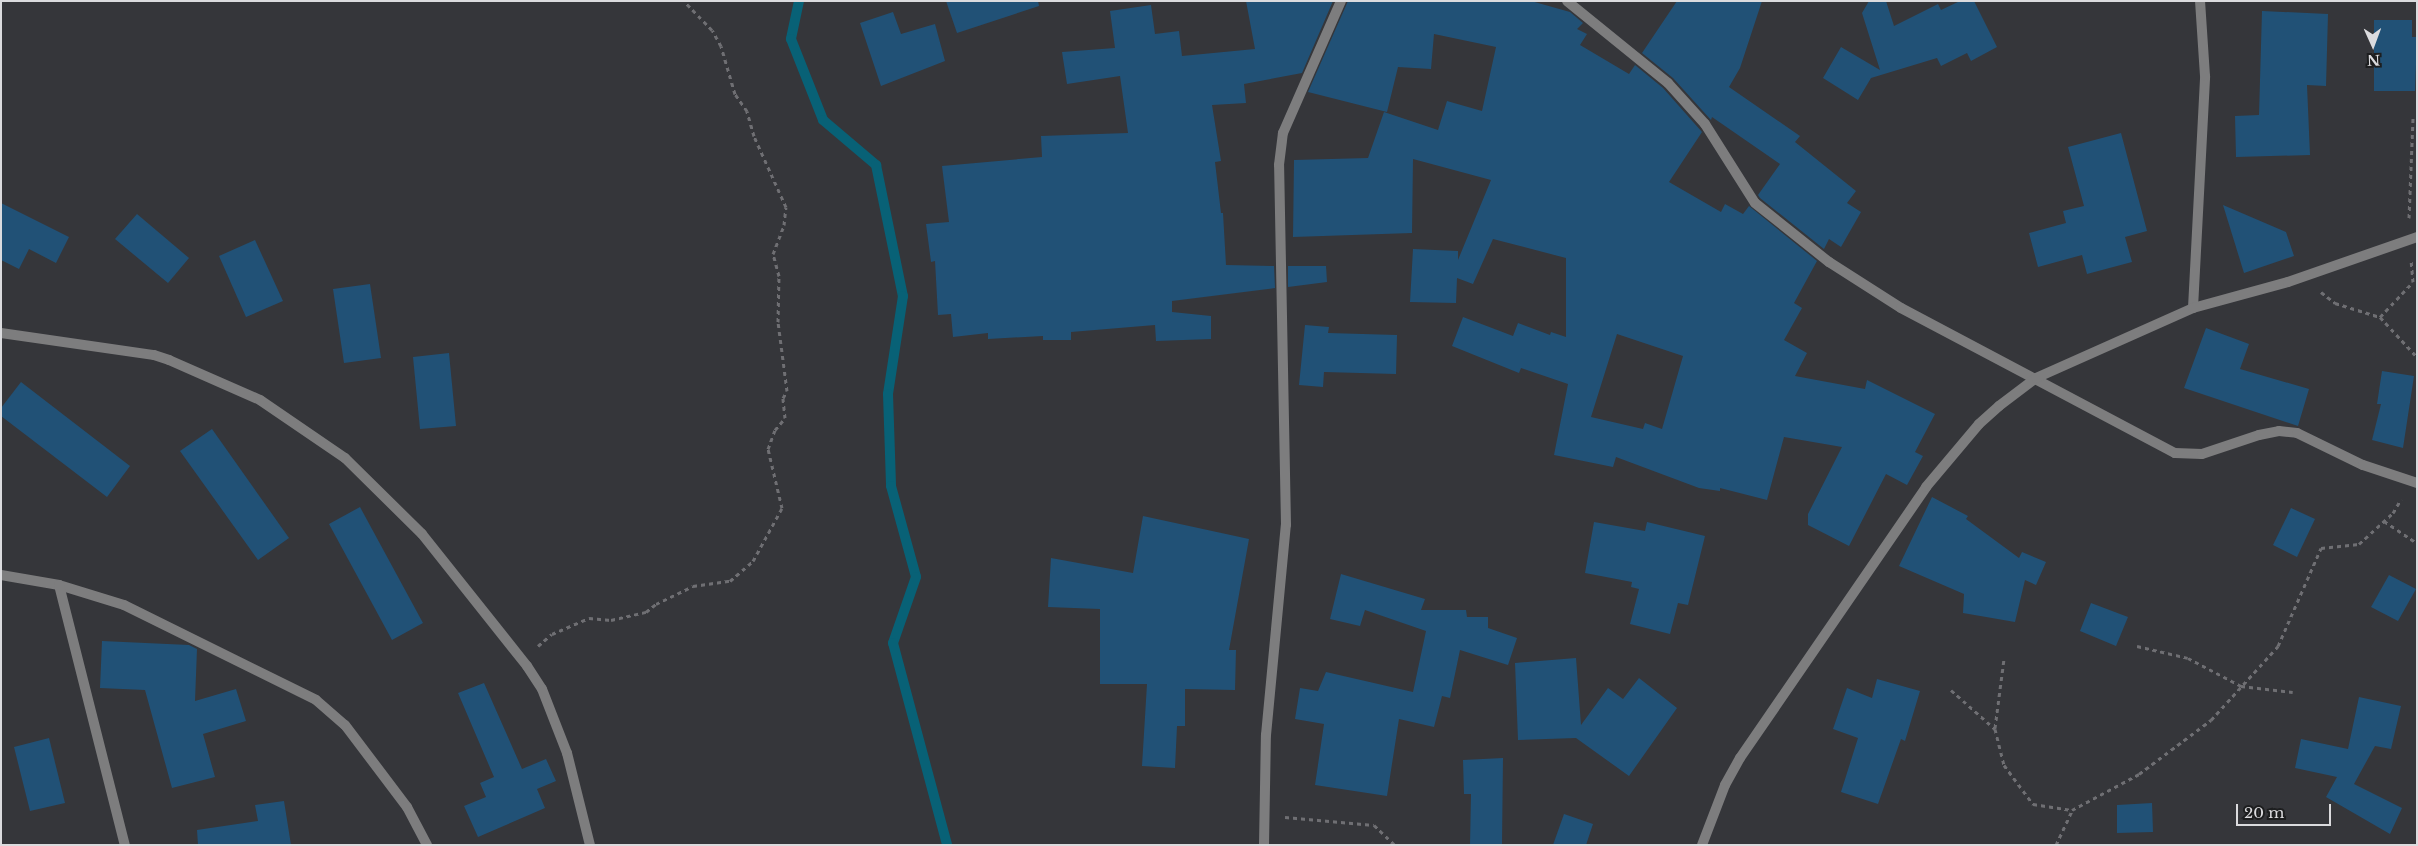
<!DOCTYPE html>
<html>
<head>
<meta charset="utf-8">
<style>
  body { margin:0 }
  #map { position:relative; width:2418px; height:846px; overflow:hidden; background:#35363a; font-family:"Libre Baskerville",serif }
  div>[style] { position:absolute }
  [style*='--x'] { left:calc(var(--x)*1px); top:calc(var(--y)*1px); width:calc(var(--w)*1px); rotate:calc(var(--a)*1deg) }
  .stream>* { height:10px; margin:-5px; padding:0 5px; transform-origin:5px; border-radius:5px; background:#086176 }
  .building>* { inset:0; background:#215176 }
  .path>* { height:3px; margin-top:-1.5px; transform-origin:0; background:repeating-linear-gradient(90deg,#6f6f73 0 4px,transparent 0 8px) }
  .street>* { height:10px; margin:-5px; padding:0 5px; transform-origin:5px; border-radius:5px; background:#7d7d7e }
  span { translate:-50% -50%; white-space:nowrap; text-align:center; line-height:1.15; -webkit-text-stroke:4px #1d1e1f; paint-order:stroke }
  .frame { position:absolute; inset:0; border:2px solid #dbdbde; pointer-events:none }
  .north { position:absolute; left:2348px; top:20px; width:50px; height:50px; -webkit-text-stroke:4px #1d1e1f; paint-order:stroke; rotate:178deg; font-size:14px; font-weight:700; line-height:20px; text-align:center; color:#dbdbde }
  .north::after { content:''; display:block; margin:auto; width:18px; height:22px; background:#dbdbde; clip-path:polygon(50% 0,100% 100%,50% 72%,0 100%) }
  .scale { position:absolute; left:2236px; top:804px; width:95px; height:22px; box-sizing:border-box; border:2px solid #dbdbde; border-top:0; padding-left:6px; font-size:15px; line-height:18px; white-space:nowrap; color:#dbdbde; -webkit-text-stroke:4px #1d1e1f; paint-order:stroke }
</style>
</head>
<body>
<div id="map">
  <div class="stream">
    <i style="--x:799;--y:1;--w:39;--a:102"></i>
    <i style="--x:791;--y:39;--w:87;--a:68.4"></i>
    <i style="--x:823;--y:120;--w:70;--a:40.3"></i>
    <i style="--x:876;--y:165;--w:134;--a:78.4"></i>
    <i style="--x:903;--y:296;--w:99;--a:98.7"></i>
    <i style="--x:888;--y:394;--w:92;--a:88.1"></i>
    <i style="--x:891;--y:486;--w:94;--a:74.6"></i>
    <i style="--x:916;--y:577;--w:70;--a:109.2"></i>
    <i style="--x:893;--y:643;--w:209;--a:75"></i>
  </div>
  <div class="building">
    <i style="clip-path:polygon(946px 1px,1038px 1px,1039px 6px,957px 33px)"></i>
    <i style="clip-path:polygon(1246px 1px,1333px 1px,1302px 73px,1244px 84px,1246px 103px,1212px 105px,1221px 161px,1215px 162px,1221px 213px,1223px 213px,1226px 265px,1274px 266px,1275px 288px,1172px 301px,1172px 312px,1211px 316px,1211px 339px,1156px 341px,1155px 325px,1071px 332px,1071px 340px,1043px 340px,1043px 336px,988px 339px,988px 333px,953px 337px,951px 314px,938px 315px,935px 261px,931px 262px,926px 224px,949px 222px,942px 166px,1042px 157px,1041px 136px,1128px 133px,1120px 76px,1067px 84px,1062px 52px,1115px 48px,1110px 11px,1151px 5px,1155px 34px,1179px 31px,1182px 56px,1255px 49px)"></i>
    <i style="clip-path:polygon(evenodd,1348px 1px,1531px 1px,1570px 12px,1583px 23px,1577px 29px,1587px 34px,1580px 45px,1629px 74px,1635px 65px,1663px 88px,1702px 132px,1669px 182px,1721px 212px,1725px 204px,1743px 214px,1749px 206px,1817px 261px,1794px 303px,1802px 308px,1784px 340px,1807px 353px,1795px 376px,1865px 389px,1867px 380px,1935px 414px,1915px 452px,1923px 456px,1907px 485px,1886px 474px,1849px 546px,1808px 525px,1808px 514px,1842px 447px,1784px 437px,1767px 500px,1720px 488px,1720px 491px,1699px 488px,1616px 457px,1613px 467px,1554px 455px,1568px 384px,1521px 368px,1519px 373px,1452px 346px,1463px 317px,1513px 336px,1518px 323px,1550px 335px,1551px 332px,1566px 337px,1566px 258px,1493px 239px,1473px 284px,1457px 278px,1456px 303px,1410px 302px,1413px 249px,1458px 251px,1458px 260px,1491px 180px,1413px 159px,1412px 233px,1293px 237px,1294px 160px,1368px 158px,1384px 112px,1438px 130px,1447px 101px,1482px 111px,1496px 47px,1434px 34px,1431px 69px,1398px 67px,1387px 112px,1308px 92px,1348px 1px,1617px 334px,1683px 356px,1662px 429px,1645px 423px,1643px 429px,1591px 417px,1617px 334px)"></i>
    <i style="clip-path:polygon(1677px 1px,1762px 1px,1740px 68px,1729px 87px,1800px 136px,1795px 142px,1856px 191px,1847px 203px,1861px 212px,1841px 247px,1829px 239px,1824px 249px,1760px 198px,1758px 195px,1780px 164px,1712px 117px,1711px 120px,1673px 78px,1642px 53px)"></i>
    <i style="clip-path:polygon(1869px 1px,1886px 1px,1894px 26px,1938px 4px,1941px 10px,1960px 1px,1974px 1px,1997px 47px,1971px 61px,1967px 53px,1941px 66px,1937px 58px,1871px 78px,1858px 100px,1823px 78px,1841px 47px,1880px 70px,1862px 13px)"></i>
    <i style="clip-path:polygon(2262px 11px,2328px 14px,2326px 86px,2307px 85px,2310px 155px,2236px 157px,2235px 116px,2259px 115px)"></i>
    <i style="clip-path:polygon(893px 12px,901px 34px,935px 24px,945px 61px,881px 86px,860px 23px)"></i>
    <i style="clip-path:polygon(2374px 20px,2412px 20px,2412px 37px,2417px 37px,2415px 91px,2374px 91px)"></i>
    <i style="clip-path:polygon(2121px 133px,2147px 231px,2125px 237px,2132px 262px,2087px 274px,2082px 255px,2038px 267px,2029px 233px,2066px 223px,2063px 211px,2084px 206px,2068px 147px)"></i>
    <i style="clip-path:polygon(1px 203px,69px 237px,56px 263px,29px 249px,19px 269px,1px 260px)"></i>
    <i style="clip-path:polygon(2223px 205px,2286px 232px,2294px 256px,2244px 273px)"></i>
    <i style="clip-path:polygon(137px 214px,189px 258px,168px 283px,115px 239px)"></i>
    <i style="clip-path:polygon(255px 240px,283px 301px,246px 317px,219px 256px)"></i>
    <i style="clip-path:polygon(1288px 266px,1326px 266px,1327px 282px,1288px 287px)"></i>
    <i style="clip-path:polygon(370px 284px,381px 358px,344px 363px,333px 289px)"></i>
    <i style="clip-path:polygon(1305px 325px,1329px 327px,1328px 333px,1397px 335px,1396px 374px,1324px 372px,1323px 387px,1299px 385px)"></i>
    <i style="clip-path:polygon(2206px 328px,2249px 344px,2240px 369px,2309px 389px,2298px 426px,2184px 388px)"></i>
    <i style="clip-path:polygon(449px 353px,456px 426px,420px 429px,413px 357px)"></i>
    <i style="clip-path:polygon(2382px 371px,2414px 376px,2403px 448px,2372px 440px,2381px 404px,2377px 404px)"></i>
    <i style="clip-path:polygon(21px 382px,130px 466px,107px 497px,1px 416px,1px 408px)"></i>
    <i style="clip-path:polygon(212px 429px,289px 538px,258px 560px,180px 451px)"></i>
    <i style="clip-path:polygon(1932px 497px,1968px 516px,1966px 519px,2019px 558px,2022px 552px,2046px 562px,2036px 585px,2025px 580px,2015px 622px,1963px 613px,1964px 594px,1899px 566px)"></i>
    <i style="clip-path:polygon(360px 507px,423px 623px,392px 640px,329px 524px)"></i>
    <i style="clip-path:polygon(2291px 508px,2315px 519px,2297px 557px,2273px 545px)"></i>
    <i style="clip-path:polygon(1143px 516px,1249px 539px,1229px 650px,1236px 650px,1235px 690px,1185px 689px,1185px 726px,1177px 726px,1175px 768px,1142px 766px,1147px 684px,1100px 684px,1100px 609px,1048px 607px,1051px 558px,1133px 573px)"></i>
    <i style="clip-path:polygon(1594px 522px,1645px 531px,1647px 522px,1705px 536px,1688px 605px,1678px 603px,1670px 634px,1630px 624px,1639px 589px,1631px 587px,1632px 582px,1585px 573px)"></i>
    <i style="clip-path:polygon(1341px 574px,1425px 599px,1421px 610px,1466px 610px,1467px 617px,1488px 617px,1488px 628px,1517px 638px,1508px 665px,1460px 650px,1450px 698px,1442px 696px,1434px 727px,1399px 719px,1387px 796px,1315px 785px,1324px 724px,1295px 719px,1300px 688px,1318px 691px,1326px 672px,1413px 692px,1426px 631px,1365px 610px,1360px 626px,1330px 619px)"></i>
    <i style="clip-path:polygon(2389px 575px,2416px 589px,2398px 621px,2371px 607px)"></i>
    <i style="clip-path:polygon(2091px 603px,2128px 617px,2116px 646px,2080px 631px)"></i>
    <i style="clip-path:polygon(102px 641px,189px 645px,197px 649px,195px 701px,236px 689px,246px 721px,203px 734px,215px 777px,172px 788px,145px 690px,100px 688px)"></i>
    <i style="clip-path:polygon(1576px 658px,1581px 725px,1608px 688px,1623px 699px,1639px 678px,1677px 708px,1629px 776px,1576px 738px,1518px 740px,1515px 663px)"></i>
    <i style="clip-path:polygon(1877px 679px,1920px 691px,1905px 741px,1901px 739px,1878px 804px,1841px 792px,1858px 738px,1833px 729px,1847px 688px,1872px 698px)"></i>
    <i style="clip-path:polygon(484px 683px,522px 769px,546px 759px,556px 781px,537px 789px,545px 808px,478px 837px,464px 806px,486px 797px,480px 783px,494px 777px,458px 693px)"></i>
    <i style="clip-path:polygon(2359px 697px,2401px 706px,2391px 749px,2375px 746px,2354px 784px,2402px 808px,2390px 834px,2326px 797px,2337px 777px,2295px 768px,2301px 739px,2348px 749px)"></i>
    <i style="clip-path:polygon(49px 738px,65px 803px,30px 811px,14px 747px)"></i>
    <i style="clip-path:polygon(1503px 758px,1502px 845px,1470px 845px,1471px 794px,1464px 794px,1463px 760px)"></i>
    <i style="clip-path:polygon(284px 801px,291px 845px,198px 845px,197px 830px,258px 821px,255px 805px)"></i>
    <i style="clip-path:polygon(2152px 803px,2153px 832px,2117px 833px,2117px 805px)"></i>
    <i style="clip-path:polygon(1564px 814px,1593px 824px,1586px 845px,1553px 845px)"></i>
  </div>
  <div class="path">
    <i style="--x:2409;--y:218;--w:100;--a:-87.7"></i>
    <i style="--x:2321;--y:292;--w:18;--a:38"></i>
    <i style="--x:2335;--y:303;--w:47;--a:17.3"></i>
    <i style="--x:2380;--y:317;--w:54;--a:47.2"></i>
    <i style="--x:2380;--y:317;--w:48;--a:-46.7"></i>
    <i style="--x:2413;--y:282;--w:21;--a:-95"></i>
    <i style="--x:2384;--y:521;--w:40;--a:34"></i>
    <i style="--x:538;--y:646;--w:18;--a:-41"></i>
    <i style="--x:552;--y:634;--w:40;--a:-23.4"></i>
    <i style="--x:589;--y:618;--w:22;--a:5"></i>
    <i style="--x:611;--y:620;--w:36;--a:-13"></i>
    <i style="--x:646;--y:612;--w:13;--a:-39"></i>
    <i style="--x:656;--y:604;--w:41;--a:-25.9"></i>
    <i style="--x:693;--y:586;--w:37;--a:-8"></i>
    <i style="--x:730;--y:581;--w:30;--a:-41"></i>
    <i style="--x:753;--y:561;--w:60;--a:-61.3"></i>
    <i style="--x:782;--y:508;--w:61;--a:-103.3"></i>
    <i style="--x:768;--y:449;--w:20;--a:-70"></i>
    <i style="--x:775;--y:430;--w:16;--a:-50"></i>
    <i style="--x:785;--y:418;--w:20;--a:-96"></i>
    <i style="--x:783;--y:398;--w:8;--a:-60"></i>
    <i style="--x:787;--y:391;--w:70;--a:-97.4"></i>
    <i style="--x:778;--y:322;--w:46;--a:-88.8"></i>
    <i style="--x:779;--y:276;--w:23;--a:-105"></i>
    <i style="--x:773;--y:254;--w:31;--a:-69"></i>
    <i style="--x:784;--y:225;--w:18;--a:-84"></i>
    <i style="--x:786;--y:207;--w:78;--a:-114.3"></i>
    <i style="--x:754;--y:136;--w:26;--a:-106"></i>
    <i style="--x:747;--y:111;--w:21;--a:-125"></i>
    <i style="--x:735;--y:94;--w:50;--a:-106.3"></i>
    <i style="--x:721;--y:46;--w:18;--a:-119"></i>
    <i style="--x:712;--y:30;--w:40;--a:-134"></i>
    <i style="--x:2137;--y:646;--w:52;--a:13.2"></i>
    <i style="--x:2188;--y:658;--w:60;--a:27.8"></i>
    <i style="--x:2241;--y:686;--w:52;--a:6.6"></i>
    <i style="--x:1951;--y:690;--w:59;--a:41.6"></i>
    <i style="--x:1995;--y:729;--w:37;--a:76"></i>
    <i style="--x:2004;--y:765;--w:49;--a:53.4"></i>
    <i style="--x:2033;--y:804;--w:39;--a:9"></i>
    <i style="--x:1995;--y:728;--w:70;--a:-82.6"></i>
    <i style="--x:1285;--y:817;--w:89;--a:5.1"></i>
    <i style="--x:1374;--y:825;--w:28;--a:44"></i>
    <i style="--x:2056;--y:845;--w:38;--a:-65"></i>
    <i style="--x:2072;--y:810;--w:76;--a:-28.2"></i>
    <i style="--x:2139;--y:774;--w:90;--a:-36.9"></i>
    <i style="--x:2211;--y:720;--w:100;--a:-47.8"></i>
    <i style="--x:2278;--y:646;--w:107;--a:-66.3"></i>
    <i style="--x:2321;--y:548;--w:38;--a:-6"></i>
    <i style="--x:2359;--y:544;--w:46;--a:-42.4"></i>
    <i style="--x:2393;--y:513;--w:16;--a:-60"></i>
  </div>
  <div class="street">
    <i style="--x:1567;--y:1;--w:130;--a:39.1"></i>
    <i style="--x:1668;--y:83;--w:55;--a:47.9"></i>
    <i style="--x:1705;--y:124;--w:93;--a:57.7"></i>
    <i style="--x:1755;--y:203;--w:95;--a:38.6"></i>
    <i style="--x:1829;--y:262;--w:85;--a:32.6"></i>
    <i style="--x:1901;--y:308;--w:310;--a:27.9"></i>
    <i style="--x:2175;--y:453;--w:27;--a:2"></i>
    <i style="--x:2202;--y:454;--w:60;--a:-18.4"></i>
    <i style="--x:2259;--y:435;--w:20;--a:-11"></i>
    <i style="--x:2279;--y:431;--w:18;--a:6"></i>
    <i style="--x:2297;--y:433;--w:73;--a:25.9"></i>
    <i style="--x:2363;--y:465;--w:57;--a:18.4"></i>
    <i style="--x:2193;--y:308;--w:232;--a:-87"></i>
    <i style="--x:2205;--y:76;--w:75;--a:-93.8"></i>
    <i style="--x:1;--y:333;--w:155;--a:8.2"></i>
    <i style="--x:154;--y:355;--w:16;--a:18"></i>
    <i style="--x:169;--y:360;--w:99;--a:23.7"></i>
    <i style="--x:260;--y:400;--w:103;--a:34.3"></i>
    <i style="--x:345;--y:458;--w:108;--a:44.6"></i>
    <i style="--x:422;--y:534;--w:169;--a:51.5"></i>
    <i style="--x:527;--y:666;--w:27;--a:57"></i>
    <i style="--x:542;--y:689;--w:69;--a:68.7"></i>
    <i style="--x:567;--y:753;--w:95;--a:76"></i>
    <i style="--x:1;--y:575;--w:59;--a:9.8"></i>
    <i style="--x:59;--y:585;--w:68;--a:17.1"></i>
    <i style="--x:124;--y:605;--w:214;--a:26.3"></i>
    <i style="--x:316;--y:700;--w:38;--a:41"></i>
    <i style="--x:345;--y:725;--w:103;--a:52.9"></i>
    <i style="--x:407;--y:807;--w:43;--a:62.2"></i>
    <i style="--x:59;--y:585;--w:268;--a:75.8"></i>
    <i style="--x:1264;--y:845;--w:110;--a:-89"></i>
    <i style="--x:1266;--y:735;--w:211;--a:-84.6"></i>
    <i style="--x:1286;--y:525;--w:360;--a:-91.1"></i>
    <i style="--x:1279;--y:165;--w:32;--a:-83"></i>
    <i style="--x:1283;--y:133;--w:144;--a:-66.3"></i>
    <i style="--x:1702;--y:845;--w:64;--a:-69"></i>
    <i style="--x:1725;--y:785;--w:31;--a:-61"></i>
    <i style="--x:1740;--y:758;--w:329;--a:-55.5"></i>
    <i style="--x:1926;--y:487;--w:82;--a:-49.9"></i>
    <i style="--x:1979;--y:424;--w:27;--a:-42"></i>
    <i style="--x:1999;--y:406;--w:46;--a:-37.1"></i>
    <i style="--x:2036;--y:378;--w:172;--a:-24"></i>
    <i style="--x:2193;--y:308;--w:98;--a:-15.3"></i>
    <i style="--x:2288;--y:282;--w:137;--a:-19.2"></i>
  </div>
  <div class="frame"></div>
  <div class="north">N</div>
  <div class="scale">20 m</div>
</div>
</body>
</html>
